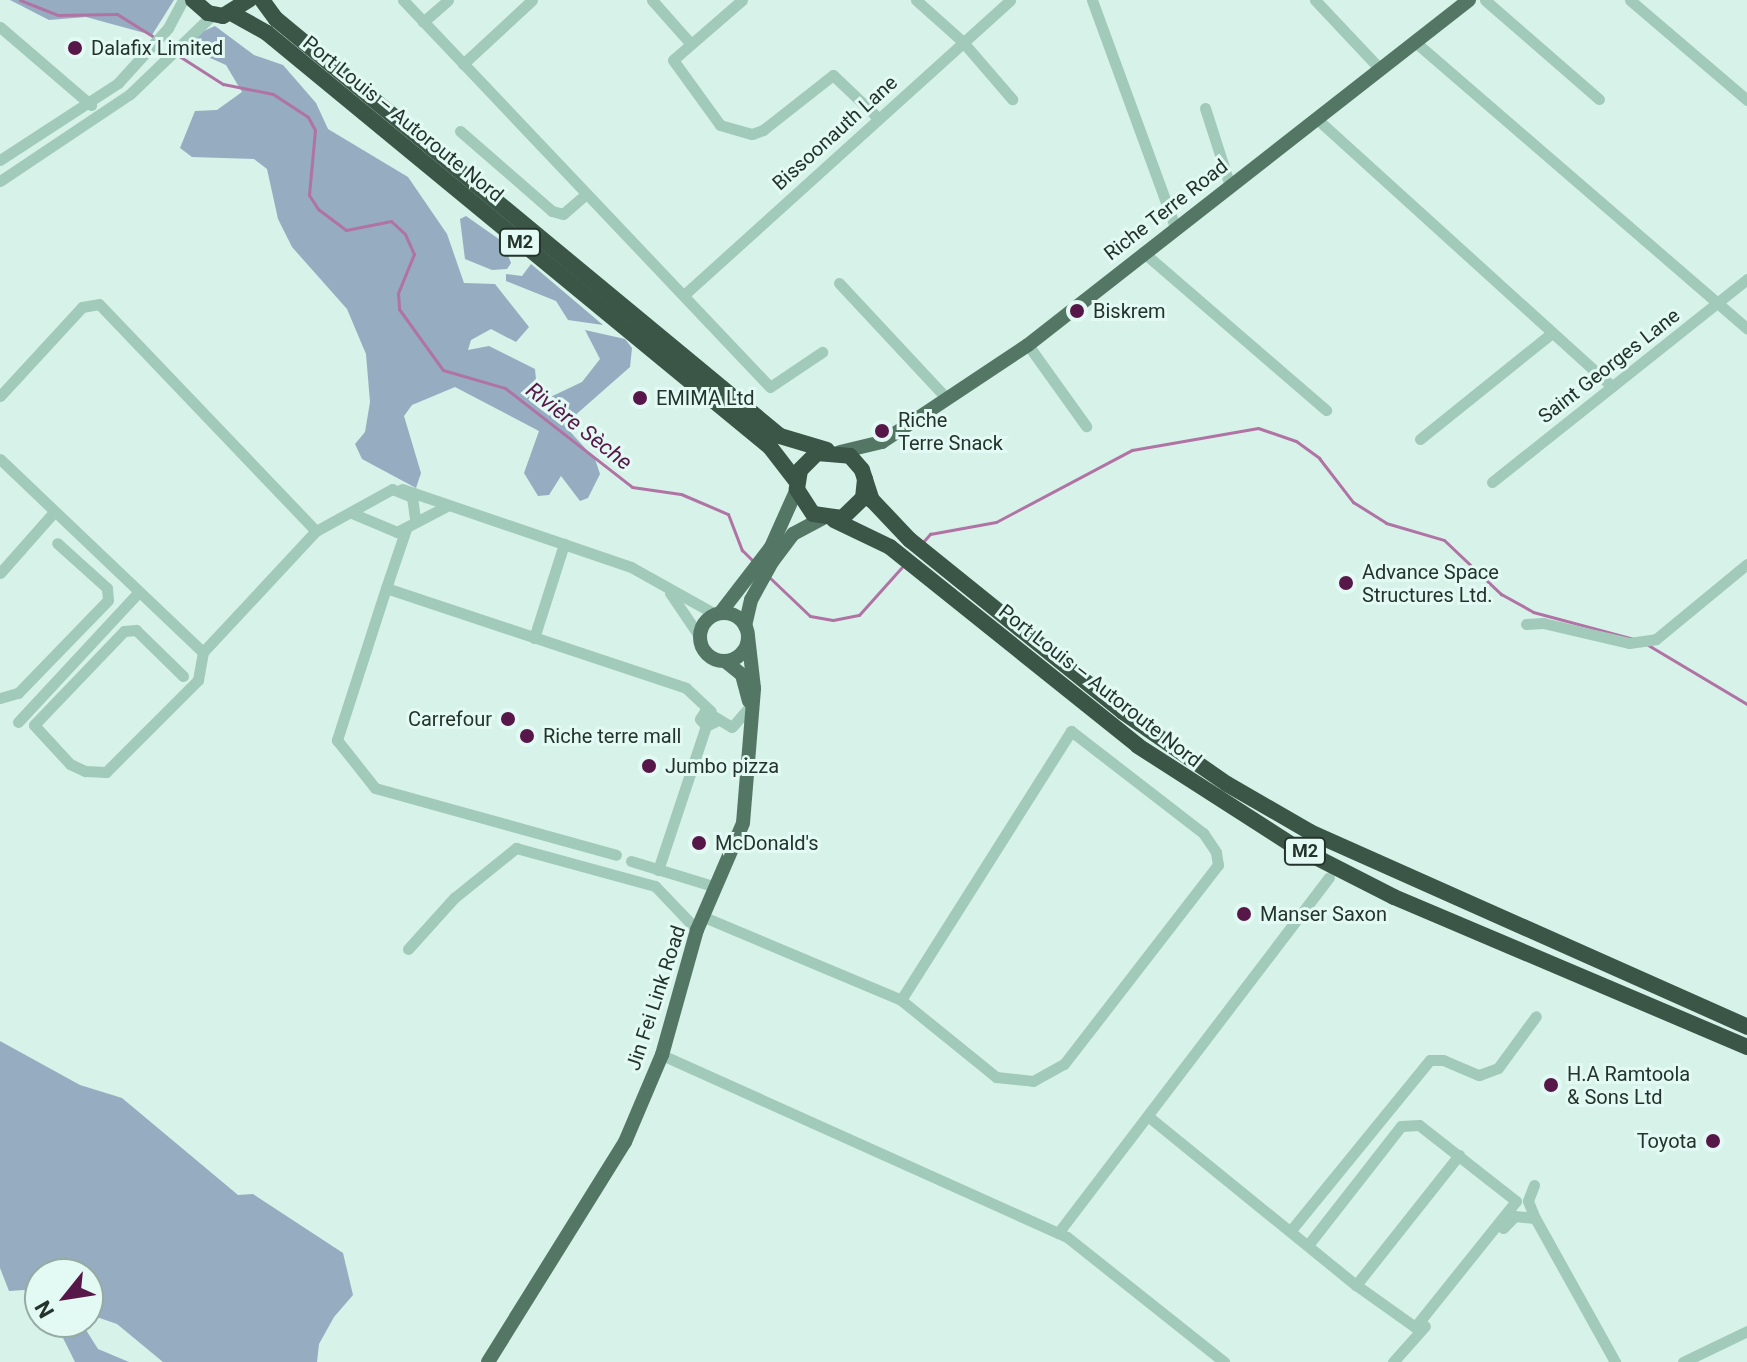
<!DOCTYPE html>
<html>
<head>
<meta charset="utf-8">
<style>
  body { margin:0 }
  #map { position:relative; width:1747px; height:1362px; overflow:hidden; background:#d6f2e9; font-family:Roboto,sans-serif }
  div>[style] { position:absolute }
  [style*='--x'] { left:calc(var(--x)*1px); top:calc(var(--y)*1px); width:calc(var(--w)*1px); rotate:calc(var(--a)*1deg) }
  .green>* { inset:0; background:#95acc1 }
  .stream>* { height:3px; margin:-1.5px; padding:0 1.5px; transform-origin:1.5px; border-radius:1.5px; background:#b073a4 }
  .minor>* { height:11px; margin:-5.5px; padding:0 5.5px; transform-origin:5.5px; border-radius:5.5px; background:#a1caba }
  .major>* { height:14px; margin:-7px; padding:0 7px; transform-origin:7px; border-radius:7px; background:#547765 }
  .major>.ring { margin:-7px; padding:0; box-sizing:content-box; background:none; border:14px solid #547765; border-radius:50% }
  .highway>* { height:16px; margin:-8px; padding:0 8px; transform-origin:8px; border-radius:8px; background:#3b5647 }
  .dots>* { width:22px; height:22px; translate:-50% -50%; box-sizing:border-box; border:4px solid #e2faf3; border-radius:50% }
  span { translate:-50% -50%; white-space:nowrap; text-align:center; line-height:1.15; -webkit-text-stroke:6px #e2faf3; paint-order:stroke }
  .shield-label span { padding:2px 6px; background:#e2faf3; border:2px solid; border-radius:6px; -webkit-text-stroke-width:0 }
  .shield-label { font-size:18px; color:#24342c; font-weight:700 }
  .poi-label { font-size:20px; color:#24342c }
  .left { translate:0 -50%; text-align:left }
  .right { translate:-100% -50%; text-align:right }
  .street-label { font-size:20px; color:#24342c }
  .water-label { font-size:22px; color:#571849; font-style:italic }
  .north { position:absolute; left:24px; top:1258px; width:80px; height:80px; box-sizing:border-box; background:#e2faf3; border:2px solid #96aba3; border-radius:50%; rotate:240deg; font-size:22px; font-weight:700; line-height:32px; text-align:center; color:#24342c }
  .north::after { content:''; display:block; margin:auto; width:28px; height:36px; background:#571849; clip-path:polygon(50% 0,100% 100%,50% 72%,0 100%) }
</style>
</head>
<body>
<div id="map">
  <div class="green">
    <i style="clip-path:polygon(10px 0,174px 0,152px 35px,86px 17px,49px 20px)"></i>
    <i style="clip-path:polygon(215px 26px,254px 55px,283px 65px,316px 103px,328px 129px,408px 177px,447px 234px,464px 283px,495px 284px,529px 327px,516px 342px,491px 329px,471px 340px,468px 350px,489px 346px,535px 369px,537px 391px,544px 400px,582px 382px,600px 359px,585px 330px,625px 339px,632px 348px,630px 367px,564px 425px,595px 459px,600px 474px,588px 498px,580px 501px,561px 476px,549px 495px,538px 496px,524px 473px,539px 431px,455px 387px,412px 405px,404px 416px,421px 473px,416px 488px,362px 459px,355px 444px,365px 432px,370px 402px,366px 354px,347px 309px,292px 247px,278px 219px,267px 169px,254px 159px,192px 157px,180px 148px,195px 111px,217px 110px,242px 92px,226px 65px,190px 49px,195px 35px)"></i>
    <i style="clip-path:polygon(466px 216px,503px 242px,511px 263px,507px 269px,492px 270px,465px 259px,460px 219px)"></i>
    <i style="clip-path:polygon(531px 264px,603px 325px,568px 320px,556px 301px,506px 281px,506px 274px,522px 276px)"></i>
    <i style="clip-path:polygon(0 1041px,80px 1085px,122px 1098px,238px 1195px,253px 1194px,343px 1253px,353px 1295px,334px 1317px,319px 1344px,317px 1362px,163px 1362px,117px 1324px,88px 1314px,88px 1274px,40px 1274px,40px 1300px,24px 1290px,9px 1291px,0 1268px)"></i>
    <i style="clip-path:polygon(55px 1322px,81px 1322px,98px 1349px,129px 1362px,75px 1362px)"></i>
  </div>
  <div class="stream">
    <i style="--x:20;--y:0;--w:41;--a:21.5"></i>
    <i style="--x:58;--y:15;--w:59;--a:-1"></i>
    <i style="--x:117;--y:14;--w:44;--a:31.9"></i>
    <i style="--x:176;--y:54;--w:56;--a:32.6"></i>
    <i style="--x:223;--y:84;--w:51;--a:11.3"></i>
    <i style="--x:273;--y:94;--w:42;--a:33.3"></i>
    <i style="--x:308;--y:117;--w:15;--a:62"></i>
    <i style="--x:315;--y:130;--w:65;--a:95.3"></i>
    <i style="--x:309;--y:195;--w:17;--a:57"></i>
    <i style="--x:318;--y:209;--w:35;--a:37"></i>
    <i style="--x:346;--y:230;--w:46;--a:-11.3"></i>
    <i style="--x:391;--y:221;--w:19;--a:43"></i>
    <i style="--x:405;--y:234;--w:22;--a:66"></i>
    <i style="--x:414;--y:254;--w:42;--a:112.3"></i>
    <i style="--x:398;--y:293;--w:16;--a:86"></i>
    <i style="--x:399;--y:309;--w:75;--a:54.2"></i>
    <i style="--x:443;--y:370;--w:65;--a:16.2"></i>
    <i style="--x:505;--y:388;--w:161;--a:37.9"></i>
    <i style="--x:632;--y:487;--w:49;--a:8.1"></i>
    <i style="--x:681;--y:494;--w:51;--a:23.1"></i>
    <i style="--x:728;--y:514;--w:39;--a:69"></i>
    <i style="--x:742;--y:550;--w:17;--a:45"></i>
    <i style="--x:923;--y:542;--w:11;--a:-49"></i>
    <i style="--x:930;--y:534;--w:67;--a:-10.3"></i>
    <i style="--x:996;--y:522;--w:154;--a:-27.9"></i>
    <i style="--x:1132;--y:450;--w:128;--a:-9.9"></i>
    <i style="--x:1258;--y:428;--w:40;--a:18.9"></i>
    <i style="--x:1296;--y:441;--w:29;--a:36"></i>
    <i style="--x:1319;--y:458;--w:56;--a:52.3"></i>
    <i style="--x:1353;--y:502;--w:39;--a:32"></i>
    <i style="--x:1386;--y:523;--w:60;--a:16.3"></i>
    <i style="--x:1444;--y:540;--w:79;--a:43.5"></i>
    <i style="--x:1501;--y:594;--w:37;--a:29"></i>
    <i style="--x:1533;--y:612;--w:105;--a:15"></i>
    <i style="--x:768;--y:576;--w:58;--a:43.6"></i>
    <i style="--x:810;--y:616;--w:23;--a:10"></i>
    <i style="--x:833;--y:620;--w:26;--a:-11"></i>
    <i style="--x:859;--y:615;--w:64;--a:-48.1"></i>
    <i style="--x:1648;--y:645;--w:115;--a:30.8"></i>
  </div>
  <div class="minor">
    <i style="--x:403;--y:0;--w:533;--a:46.52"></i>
    <i style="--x:770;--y:387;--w:63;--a:-33.9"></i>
    <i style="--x:652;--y:0;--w:57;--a:48.5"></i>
    <i style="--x:742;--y:0;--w:91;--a:139"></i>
    <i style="--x:673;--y:60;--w:80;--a:54.1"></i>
    <i style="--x:720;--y:125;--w:33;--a:16"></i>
    <i style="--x:752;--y:134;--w:12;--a:-20"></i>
    <i style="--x:763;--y:130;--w:89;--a:-38.2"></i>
    <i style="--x:833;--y:75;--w:62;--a:43.7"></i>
    <i style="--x:916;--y:0;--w:62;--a:41.7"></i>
    <i style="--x:962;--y:41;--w:77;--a:49.2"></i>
    <i style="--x:1092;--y:0;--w:242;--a:69.9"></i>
    <i style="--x:1315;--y:0;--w:95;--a:46.7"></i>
    <i style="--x:1485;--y:0;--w:151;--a:41"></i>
    <i style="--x:1630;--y:0;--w:154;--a:40.5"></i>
    <i style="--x:423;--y:22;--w:33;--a:-41"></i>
    <i style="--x:0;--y:27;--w:120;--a:40.6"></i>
    <i style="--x:1414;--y:41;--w:440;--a:40.8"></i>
    <i style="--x:463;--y:64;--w:94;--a:-42.8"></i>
    <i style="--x:1205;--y:108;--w:82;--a:72.2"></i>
    <i style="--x:1317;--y:119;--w:397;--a:42.2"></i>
    <i style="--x:460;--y:131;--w:122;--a:41"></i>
    <i style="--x:552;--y:211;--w:11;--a:15"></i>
    <i style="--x:563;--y:214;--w:30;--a:-41"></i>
    <i style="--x:0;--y:160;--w:141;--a:-33.1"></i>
    <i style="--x:118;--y:83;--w:74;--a:-47.7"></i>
    <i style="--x:168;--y:28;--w:32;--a:-62"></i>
    <i style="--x:0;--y:181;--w:156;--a:-33.8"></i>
    <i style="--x:130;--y:94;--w:114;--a:-43.9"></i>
    <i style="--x:1143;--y:252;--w:242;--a:40.8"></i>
    <i style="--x:839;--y:283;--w:158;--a:47"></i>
    <i style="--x:685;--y:294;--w:438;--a:-42.1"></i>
    <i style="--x:1028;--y:345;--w:100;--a:54.4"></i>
    <i style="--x:0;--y:396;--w:121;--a:-47.3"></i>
    <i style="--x:82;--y:307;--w:17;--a:-10"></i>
    <i style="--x:99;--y:304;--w:314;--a:46.3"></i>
    <i style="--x:1420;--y:439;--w:169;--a:-38.8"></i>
    <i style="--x:0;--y:459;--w:280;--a:43.6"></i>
    <i style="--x:1492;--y:482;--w:326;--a:-38.5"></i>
    <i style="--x:402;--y:489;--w:242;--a:18.8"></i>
    <i style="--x:631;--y:567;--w:96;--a:29.2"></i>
    <i style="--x:354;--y:514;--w:47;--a:22.7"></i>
    <i style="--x:397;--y:532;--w:56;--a:-27.5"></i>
    <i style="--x:406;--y:529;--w:62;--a:108.7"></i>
    <i style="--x:386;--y:588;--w:316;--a:18.4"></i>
    <i style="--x:686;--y:688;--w:34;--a:43"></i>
    <i style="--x:0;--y:573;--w:81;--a:-48.5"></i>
    <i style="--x:386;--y:588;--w:160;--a:107.9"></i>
    <i style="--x:337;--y:740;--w:61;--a:51.6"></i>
    <i style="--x:375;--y:788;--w:250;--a:15.5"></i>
    <i style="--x:670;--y:593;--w:53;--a:55.7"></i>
    <i style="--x:1526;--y:624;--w:17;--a:-3"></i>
    <i style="--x:1543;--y:623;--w:88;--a:13.1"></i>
    <i style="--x:1629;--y:643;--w:27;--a:-8"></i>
    <i style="--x:1656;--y:639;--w:118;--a:-39.5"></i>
    <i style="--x:534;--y:638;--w:99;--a:-72.3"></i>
    <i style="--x:183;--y:676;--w:66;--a:-135.6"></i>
    <i style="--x:136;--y:630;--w:12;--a:175"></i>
    <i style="--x:124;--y:631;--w:130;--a:133.8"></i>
    <i style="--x:34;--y:725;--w:53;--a:47.3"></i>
    <i style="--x:70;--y:764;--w:17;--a:25"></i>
    <i style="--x:85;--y:771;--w:21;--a:3"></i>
    <i style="--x:106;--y:772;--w:130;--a:-45"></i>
    <i style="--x:198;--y:680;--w:28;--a:-80"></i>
    <i style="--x:203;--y:652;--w:166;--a:-47"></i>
    <i style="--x:316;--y:531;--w:87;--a:-28.9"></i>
    <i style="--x:392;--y:489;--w:22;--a:22"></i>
    <i style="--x:412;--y:497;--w:22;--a:82"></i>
    <i style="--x:0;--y:698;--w:19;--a:-16"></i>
    <i style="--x:18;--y:693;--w:129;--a:-45.9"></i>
    <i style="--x:108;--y:600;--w:12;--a:-95"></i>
    <i style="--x:107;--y:588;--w:67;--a:-138"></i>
    <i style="--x:18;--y:722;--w:176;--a:-47.1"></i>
    <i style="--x:706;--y:726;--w:9;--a:-131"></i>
    <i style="--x:700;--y:719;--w:9;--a:-58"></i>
    <i style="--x:705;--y:711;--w:31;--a:31"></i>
    <i style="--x:732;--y:727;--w:28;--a:-49"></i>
    <i style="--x:631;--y:861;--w:89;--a:17"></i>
    <i style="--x:658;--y:870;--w:152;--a:-71.6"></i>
    <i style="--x:706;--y:726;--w:11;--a:-27"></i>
    <i style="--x:704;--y:917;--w:214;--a:22.8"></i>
    <i style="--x:901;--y:1000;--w:122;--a:39"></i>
    <i style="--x:996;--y:1077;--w:37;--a:6"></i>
    <i style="--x:1033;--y:1081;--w:35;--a:-29"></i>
    <i style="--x:1064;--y:1064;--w:252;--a:-52.3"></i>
    <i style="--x:1218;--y:865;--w:13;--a:-99"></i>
    <i style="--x:1216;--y:852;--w:23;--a:-124"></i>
    <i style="--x:1203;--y:833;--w:167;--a:-142.3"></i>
    <i style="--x:1071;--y:731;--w:318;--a:122.3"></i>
    <i style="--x:408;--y:949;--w:69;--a:-48"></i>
    <i style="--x:454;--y:898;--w:80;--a:-38.9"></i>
    <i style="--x:516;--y:848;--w:144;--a:15.3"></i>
    <i style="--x:655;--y:886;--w:61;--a:46.3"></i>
    <i style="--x:662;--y:1055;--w:444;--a:24.2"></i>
    <i style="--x:1067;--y:1237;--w:201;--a:38.5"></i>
    <i style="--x:1149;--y:1117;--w:267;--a:39.1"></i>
    <i style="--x:1356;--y:1285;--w:72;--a:35.4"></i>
    <i style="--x:1415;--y:1327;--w:161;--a:-51.3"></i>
    <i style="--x:1516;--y:1201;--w:123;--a:-141.9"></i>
    <i style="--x:1419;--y:1125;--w:18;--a:177"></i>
    <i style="--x:1401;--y:1126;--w:151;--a:128"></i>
    <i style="--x:1534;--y:1185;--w:17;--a:111"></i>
    <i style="--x:1528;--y:1201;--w:18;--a:68"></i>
    <i style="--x:1503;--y:1228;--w:17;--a:-45"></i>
    <i style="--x:1515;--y:1216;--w:20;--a:6"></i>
    <i style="--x:1535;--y:1218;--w:165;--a:60.9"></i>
    <i style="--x:1292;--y:1229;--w:218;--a:-50.8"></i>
    <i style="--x:1430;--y:1060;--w:13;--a:0"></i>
    <i style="--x:1443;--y:1060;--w:39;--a:23"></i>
    <i style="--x:1479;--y:1075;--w:20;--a:-20"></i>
    <i style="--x:1498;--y:1068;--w:64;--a:-53.8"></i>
    <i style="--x:1058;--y:1233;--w:447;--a:-52.7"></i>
    <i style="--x:1356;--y:1285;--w:166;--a:-51.6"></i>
    <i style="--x:1393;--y:1362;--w:48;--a:-48.4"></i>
    <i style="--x:1683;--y:1362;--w:71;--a:-25.8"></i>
  </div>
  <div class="major">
    <i style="--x:840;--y:452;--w:43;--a:-13.4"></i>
    <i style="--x:882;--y:442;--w:175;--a:-33.6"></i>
    <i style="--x:1028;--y:345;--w:560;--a:-38.04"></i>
    <i style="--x:721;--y:612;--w:82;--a:-52.4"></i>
    <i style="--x:771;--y:547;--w:64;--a:-65.9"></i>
    <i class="ring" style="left:700px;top:613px;width:34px;height:34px"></i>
    <i style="--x:745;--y:626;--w:27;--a:-77"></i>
    <i style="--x:751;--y:600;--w:43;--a:-61.1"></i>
    <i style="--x:772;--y:562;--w:35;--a:-53"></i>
    <i style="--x:793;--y:534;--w:34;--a:-28"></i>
    <i style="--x:725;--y:661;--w:22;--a:39"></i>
    <i style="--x:742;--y:675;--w:27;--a:75"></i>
    <i style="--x:488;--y:1362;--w:259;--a:-58.1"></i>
    <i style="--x:625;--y:1142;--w:95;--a:-67"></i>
    <i style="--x:662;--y:1055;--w:130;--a:-74.4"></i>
    <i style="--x:697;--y:930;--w:116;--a:-66.7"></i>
    <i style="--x:743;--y:823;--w:135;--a:-85.3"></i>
    <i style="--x:754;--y:688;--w:52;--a:-96.6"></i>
  </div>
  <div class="highway">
    <i style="--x:193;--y:0;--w:20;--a:41"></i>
    <i style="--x:208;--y:13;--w:15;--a:11"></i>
    <i style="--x:223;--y:16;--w:31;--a:-32"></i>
    <i style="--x:262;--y:0;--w:24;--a:54"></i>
    <i style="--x:276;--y:19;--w:654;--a:39.6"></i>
    <i style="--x:780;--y:436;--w:49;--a:16.6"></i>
    <i style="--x:233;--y:14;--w:39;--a:29"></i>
    <i style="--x:267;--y:33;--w:651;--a:39.46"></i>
    <i style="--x:770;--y:447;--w:44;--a:52.4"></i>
    <i style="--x:865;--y:479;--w:19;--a:96"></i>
    <i style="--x:863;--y:498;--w:29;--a:136"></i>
    <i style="--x:842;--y:518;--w:29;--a:-172"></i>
    <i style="--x:813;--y:514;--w:30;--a:-123"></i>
    <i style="--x:797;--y:489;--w:19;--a:-81"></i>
    <i style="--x:800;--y:470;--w:24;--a:-45"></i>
    <i style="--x:817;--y:453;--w:33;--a:5"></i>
    <i style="--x:850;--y:456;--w:18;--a:49"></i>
    <i style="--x:862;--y:470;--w:32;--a:72"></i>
    <i style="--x:872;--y:500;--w:55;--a:46.5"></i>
    <i style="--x:910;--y:540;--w:274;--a:38.9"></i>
    <i style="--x:1123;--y:712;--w:126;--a:34.7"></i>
    <i style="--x:1227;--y:784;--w:96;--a:30"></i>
    <i style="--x:1310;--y:832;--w:479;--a:24"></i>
    <i style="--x:834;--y:520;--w:62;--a:25.7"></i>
    <i style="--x:890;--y:547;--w:318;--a:38.7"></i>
    <i style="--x:1138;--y:746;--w:185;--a:32.7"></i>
    <i style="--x:1294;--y:846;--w:112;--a:27"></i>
    <i style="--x:1394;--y:897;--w:384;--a:23"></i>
  </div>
  <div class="dots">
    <i style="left:75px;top:48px;background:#571849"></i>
    <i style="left:1077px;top:311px;background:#571849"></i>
    <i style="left:640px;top:398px;background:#571849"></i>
    <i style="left:882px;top:431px;background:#571849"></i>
    <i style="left:1346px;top:583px;background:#571849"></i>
    <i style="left:508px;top:719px;background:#571849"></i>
    <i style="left:527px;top:736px;background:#571849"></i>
    <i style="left:649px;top:766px;background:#571849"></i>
    <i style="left:699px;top:843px;background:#571849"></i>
    <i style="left:1244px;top:914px;background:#571849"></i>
    <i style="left:1551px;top:1085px;background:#571849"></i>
    <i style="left:1713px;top:1141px;background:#571849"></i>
  </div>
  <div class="shield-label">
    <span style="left:520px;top:242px">M2</span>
    <span style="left:1305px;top:851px">M2</span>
  </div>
  <div class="poi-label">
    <span class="left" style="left:91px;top:48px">Dalafix Limited</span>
    <span class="left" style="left:1093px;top:311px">Biskrem</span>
    <span class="left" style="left:656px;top:398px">EMIMA Ltd</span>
    <span class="left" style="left:898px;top:432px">Riche<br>Terre Snack</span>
    <span class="left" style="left:1362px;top:584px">Advance Space<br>Structures Ltd.</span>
    <span class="right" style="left:492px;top:719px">Carrefour</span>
    <span class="left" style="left:543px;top:736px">Riche terre mall</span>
    <span class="left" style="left:665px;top:766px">Jumbo pizza</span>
    <span class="left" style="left:715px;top:843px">McDonald's</span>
    <span class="left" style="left:1260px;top:914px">Manser Saxon</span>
    <span class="left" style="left:1567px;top:1086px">H.A Ramtoola<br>&amp; Sons Ltd</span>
    <span class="right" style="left:1697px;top:1141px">Toyota</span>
  </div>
  <div class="street-label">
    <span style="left:403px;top:119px;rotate:39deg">Port Louis – Autoroute Nord</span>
    <span style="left:835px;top:133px;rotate:-42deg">Bissoonauth Lane</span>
    <span style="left:1166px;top:210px;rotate:-38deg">Riche Terre Road</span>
    <span style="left:1609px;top:366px;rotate:-38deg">Saint Georges Lane</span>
    <span style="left:1100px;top:686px;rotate:38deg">Port Louis – Autoroute Nord</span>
    <span style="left:656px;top:998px;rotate:-72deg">Jin Fei Link Road</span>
  </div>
  <div class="water-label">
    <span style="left:579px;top:426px;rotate:38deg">Rivière Sèche</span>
  </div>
  <div class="north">N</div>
</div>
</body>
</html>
